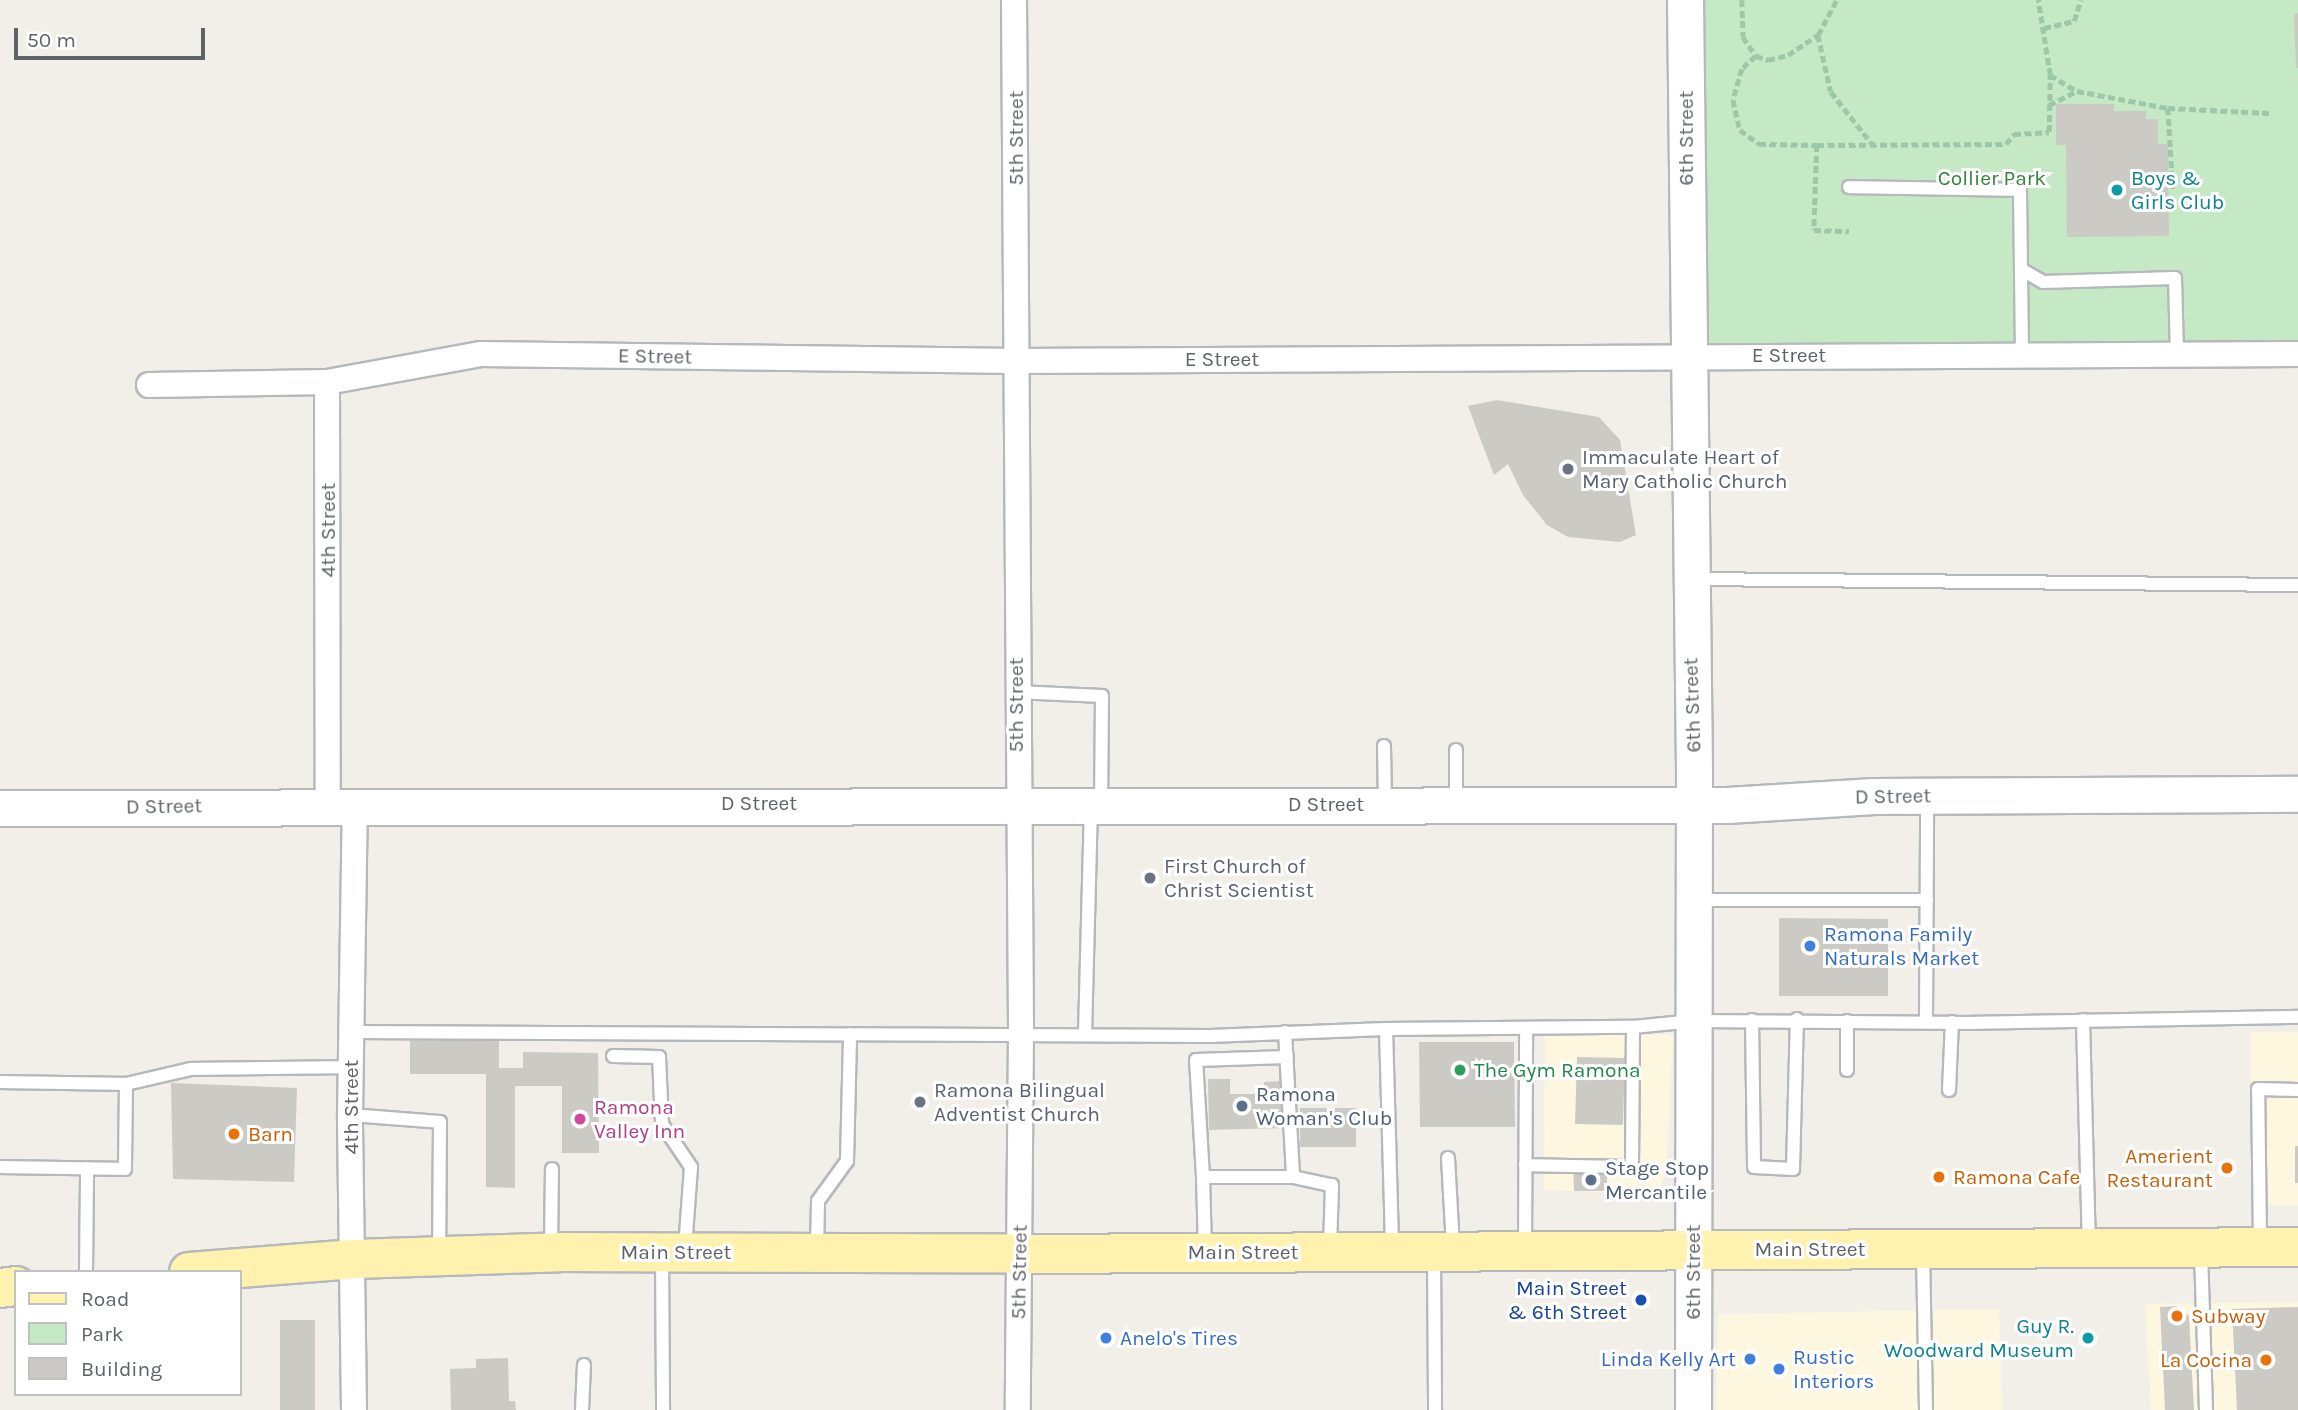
<!DOCTYPE html>
<html>
<head>
<meta charset="utf-8">
<style>
  body { margin:0 }
  #map { position:relative; width:2298px; height:1410px; overflow:hidden; background:#f1efe8; font-family:Karla,sans-serif }
  div>[style] { position:absolute }
  [style*='--x'] { left:calc(var(--x)*1px); top:calc(var(--y)*1px); width:calc(var(--w)*1px); rotate:calc(var(--a)*1deg) }
  .commercial>* { inset:0; background:#fef7e0 }
  .green>* { inset:0; background:#c5e8c5 }
  .building>* { inset:0; background:#cccac5 }
  .path>* { height:4.5px; margin-top:-2.25px; transform-origin:0; background:repeating-linear-gradient(90deg,#9cc7a9 0 7px,transparent 0 10.5px) }
  .roads { filter:drop-shadow(2px 0 #b5b8bc) drop-shadow(-2px 0 #b5b8bc) drop-shadow(0 2px #b5b8bc) drop-shadow(0 -2px #b5b8bc) }
  .lane>* { height:12px; margin:-6px; padding:0 6px; transform-origin:6px; border-radius:6px; background:#fff }
  .street>* { height:24px; margin:-12px; padding:0 12px; transform-origin:12px; border-radius:12px; background:#fff }
  .secondary>* { height:35px; margin:-17.5px; padding:0 17.5px; transform-origin:17.5px; border-radius:17.5px; background:#fff }
  .primary>* { height:38px; margin:-19px; padding:0 19px; transform-origin:19px; border-radius:19px; background:#fff2af }
  .dots>* { width:19px; height:19px; translate:-50% -50%; box-sizing:border-box; border:4px solid #fff; border-radius:50% }
  span { translate:-50% -50%; white-space:nowrap; text-align:center; line-height:1.15; -webkit-text-stroke:6px #fff; paint-order:stroke }
  .street-label { font-size:21px; color:#5f6368 }
  .park-label { font-size:21px; color:#348238 }
  .culture-label { font-size:21px; color:#0d838f }
  .left { translate:0 -50%; text-align:left }
  .right { translate:-100% -50%; text-align:right }
  .worship-label { font-size:21px; color:#5b616d }
  .shop-label { font-size:21px; color:#366cbe }
  .leisure-label { font-size:21px; color:#27864d }
  .service-label { font-size:21px; color:#4e5e75 }
  .hotel-label { font-size:21px; color:#b23c85 }
  .food-label { font-size:21px; color:#c56008 }
  .transit-label { font-size:21px; color:#164399 }
  .legend { position:absolute; left:14px; top:1270px; width:228px; height:126px; box-sizing:border-box; background:#fff; border:2px solid #bfc1c3; margin:0; padding:9px 12px; list-style:none; font-size:21px; color:#5f6368 }
  .legend li { display:flex; align-items:center; gap:14px; height:35px }
  .legend b { width:35px; border:2px solid #bfc1c3 }
  .scale { position:absolute; left:14px; top:28px; width:191px; height:32px; box-sizing:border-box; border:4px solid #5f6368; border-top:0; padding-left:9px; font-size:21px; line-height:24px; white-space:nowrap; color:#5f6368; -webkit-text-stroke:5px #fff; paint-order:stroke }
</style>
</head>
<body>
<div id="map">
  <div class="commercial">
    <i style="clip-path:polygon(2251px 1032px,2298px 1032px,2298px 1205px,2251px 1205px)"></i>
    <i style="clip-path:polygon(1545px 1033px,1673px 1035px,1666px 1175px,1658px 1189px,1646px 1194px,1544px 1190px)"></i>
    <i style="clip-path:polygon(2298px 1302px,2298px 1410px,2151px 1410px,2145px 1304px)"></i>
    <i style="clip-path:polygon(1999px 1309px,2002px 1410px,1716px 1410px,1718px 1314px)"></i>
  </div>
  <div class="green">
    <i style="clip-path:polygon(1686px 0,2298px 0,2298px 352px,1688px 355px)"></i>
  </div>
  <div class="building">
    <i style="clip-path:polygon(2298px 13px,2298px 68px,2296px 68px,2294px 14px)"></i>
    <i style="clip-path:polygon(2056px 104px,2114px 104px,2114px 111px,2146px 111px,2146px 119px,2158px 119px,2158px 144px,2168px 144px,2169px 236px,2067px 237px,2066px 145px,2056px 145px)"></i>
    <i style="clip-path:polygon(1497px 400px,1599px 417px,1620px 440px,1636px 535px,1620px 542px,1568px 537px,1547px 525px,1523px 495px,1508px 464px,1494px 475px,1468px 406px)"></i>
    <i style="clip-path:polygon(1779px 918px,1888px 919px,1888px 996px,1779px 996px)"></i>
    <i style="clip-path:polygon(410px 1041px,499px 1041px,499px 1068px,523px 1068px,523px 1052px,598px 1053px,599px 1153px,562px 1153px,562px 1086px,515px 1086px,515px 1188px,486px 1187px,486px 1074px,410px 1074px)"></i>
    <i style="clip-path:polygon(1419px 1042px,1514px 1042px,1515px 1127px,1420px 1127px)"></i>
    <i style="clip-path:polygon(1577px 1057px,1625px 1058px,1623px 1125px,1575px 1124px)"></i>
    <i style="clip-path:polygon(1208px 1079px,1230px 1079px,1230px 1094px,1264px 1094px,1264px 1082px,1284px 1081px,1285px 1128px,1209px 1130px)"></i>
    <i style="clip-path:polygon(171px 1083px,297px 1088px,294px 1182px,173px 1179px)"></i>
    <i style="clip-path:polygon(1300px 1108px,1356px 1108px,1356px 1147px,1300px 1147px)"></i>
    <i style="clip-path:polygon(2295px 1146px,2298px 1146px,2298px 1183px,2295px 1183px)"></i>
    <i style="clip-path:polygon(1573px 1161px,1607px 1161px,1607px 1191px,1574px 1191px)"></i>
    <i style="clip-path:polygon(2177px 1306px,2189px 1316px,2194px 1410px,2165px 1410px,2160px 1307px)"></i>
    <i style="clip-path:polygon(2298px 1307px,2298px 1410px,2237px 1410px,2232px 1309px)"></i>
    <i style="clip-path:polygon(280px 1320px,315px 1320px,315px 1410px,280px 1410px)"></i>
    <i style="clip-path:polygon(508px 1358px,509px 1401px,515px 1401px,516px 1410px,451px 1410px,450px 1369px,476px 1368px,476px 1359px)"></i>
  </div>
  <div class="path">
    <i style="--x:1742;--y:0;--w:37;--a:88"></i>
    <i style="--x:1743;--y:37;--w:23;--a:56"></i>
    <i style="--x:1756;--y:56;--w:19;--a:137"></i>
    <i style="--x:1742;--y:69;--w:32;--a:106"></i>
    <i style="--x:1733;--y:100;--w:31;--a:77"></i>
    <i style="--x:1740;--y:130;--w:24;--a:36"></i>
    <i style="--x:1759;--y:144;--w:58;--a:1"></i>
    <i style="--x:1817;--y:145;--w:85;--a:92"></i>
    <i style="--x:1814;--y:230;--w:35;--a:2"></i>
    <i style="--x:2044;--y:28;--w:31;--a:-13"></i>
    <i style="--x:2074;--y:21;--w:22;--a:-72"></i>
    <i style="--x:1818;--y:35;--w:40;--a:-62"></i>
    <i style="--x:1756;--y:56;--w:13;--a:18"></i>
    <i style="--x:1768;--y:60;--w:21;--a:-14"></i>
    <i style="--x:1788;--y:55;--w:36;--a:-34"></i>
    <i style="--x:1818;--y:35;--w:58;--a:77.2"></i>
    <i style="--x:1831;--y:92;--w:68;--a:51.6"></i>
    <i style="--x:2050;--y:75;--w:31;--a:31"></i>
    <i style="--x:2049;--y:105;--w:31;--a:-27"></i>
    <i style="--x:2077;--y:91;--w:93;--a:10.6"></i>
    <i style="--x:2168;--y:108;--w:81;--a:86.5"></i>
    <i style="--x:2168;--y:108;--w:101;--a:2.8"></i>
    <i style="--x:1817;--y:145;--w:189;--a:-0.3"></i>
    <i style="--x:2006;--y:144;--w:13;--a:-51"></i>
    <i style="--x:2014;--y:134;--w:35;--a:-3"></i>
    <i style="--x:2049;--y:132;--w:57;--a:-89"></i>
    <i style="--x:2050;--y:75;--w:76;--a:-99.1"></i>
  </div>
  <div class="roads">
    <div class="lane">
      <i style="--x:1849;--y:187;--w:171;--a:1"></i>
      <i style="--x:2020;--y:190;--w:164;--a:89.3"></i>
      <i style="--x:2024;--y:271;--w:22;--a:30"></i>
      <i style="--x:2043;--y:282;--w:132;--a:-1.7"></i>
      <i style="--x:2175;--y:278;--w:76;--a:88.5"></i>
      <i style="--x:1693;--y:579;--w:605;--a:0.57"></i>
      <i style="--x:1016;--y:692;--w:86;--a:2.7"></i>
      <i style="--x:1102;--y:696;--w:107;--a:90.5"></i>
      <i style="--x:1384;--y:746;--w:58;--a:89"></i>
      <i style="--x:1456;--y:750;--w:54;--a:90"></i>
      <i style="--x:1696;--y:900;--w:231;--a:0"></i>
      <i style="--x:1752;--y:1020;--w:147;--a:89.2"></i>
      <i style="--x:1754;--y:1167;--w:39;--a:3"></i>
      <i style="--x:1793;--y:1169;--w:150;--a:-88.5"></i>
      <i style="--x:2083;--y:1020;--w:224;--a:88.5"></i>
      <i style="--x:1847;--y:1021;--w:49;--a:90"></i>
      <i style="--x:1926;--y:1022;--w:224;--a:-89.7"></i>
      <i style="--x:1386;--y:1029;--w:219;--a:88.4"></i>
      <i style="--x:351;--y:1032;--w:859;--a:0.27"></i>
      <i style="--x:1210;--y:1036;--w:176;--a:-2.3"></i>
      <i style="--x:1386;--y:1029;--w:247;--a:-0.5"></i>
      <i style="--x:1633;--y:1027;--w:61;--a:-5.6"></i>
      <i style="--x:1694;--y:1021;--w:277;--a:0.4"></i>
      <i style="--x:1971;--y:1023;--w:327;--a:-1.1"></i>
      <i style="--x:1285;--y:1032;--w:145;--a:86.8"></i>
      <i style="--x:1085;--y:1034;--w:226;--a:-88.5"></i>
      <i style="--x:613;--y:1056;--w:46;--a:1.2"></i>
      <i style="--x:659;--y:1057;--w:67;--a:87.4"></i>
      <i style="--x:662;--y:1124;--w:52;--a:56"></i>
      <i style="--x:691;--y:1167;--w:81;--a:94.2"></i>
      <i style="--x:0;--y:1082;--w:126;--a:0.9"></i>
      <i style="--x:126;--y:1084;--w:85;--a:90.7"></i>
      <i style="--x:125;--y:1169;--w:125;--a:-179.1"></i>
      <i style="--x:126;--y:1084;--w:67;--a:-13"></i>
      <i style="--x:191;--y:1069;--w:159;--a:-0.7"></i>
      <i style="--x:1949;--y:1090;--w:68;--a:-87.5"></i>
      <i style="--x:350;--y:1115;--w:90;--a:4.4"></i>
      <i style="--x:440;--y:1122;--w:129;--a:90.4"></i>
      <i style="--x:1448;--y:1158;--w:89;--a:86.8"></i>
      <i style="--x:1525;--y:1165;--w:107;--a:1.1"></i>
      <i style="--x:1632;--y:1167;--w:140;--a:-89.6"></i>
      <i style="--x:1203;--y:1177;--w:117;--a:-93.4"></i>
      <i style="--x:1196;--y:1060;--w:91;--a:-1.9"></i>
      <i style="--x:2260;--y:1242;--w:153;--a:-90.7"></i>
      <i style="--x:2258;--y:1089;--w:40;--a:1.4"></i>
      <i style="--x:1525;--y:1247;--w:219;--a:-89.7"></i>
      <i style="--x:551;--y:1248;--w:79;--a:-89.3"></i>
      <i style="--x:1205;--y:1249;--w:72;--a:-91.6"></i>
      <i style="--x:1203;--y:1177;--w:90;--a:0"></i>
      <i style="--x:1293;--y:1177;--w:40;--a:12"></i>
      <i style="--x:1332;--y:1185;--w:63;--a:91.8"></i>
      <i style="--x:817;--y:1250;--w:49;--a:-88.8"></i>
      <i style="--x:818;--y:1201;--w:49;--a:-54.1"></i>
      <i style="--x:847;--y:1161;--w:127;--a:-88.6"></i>
      <i style="--x:2201;--y:1251;--w:159;--a:88.2"></i>
      <i style="--x:1923;--y:1253;--w:157;--a:88.9"></i>
      <i style="--x:662;--y:1256;--w:154;--a:89.6"></i>
      <i style="--x:1434;--y:1256;--w:154;--a:89.6"></i>
      <i style="--x:86;--y:1272;--w:104;--a:-89.4"></i>
      <i style="--x:582;--y:1410;--w:45;--a:-87.5"></i>
    </div>
    <div class="street">
      <i style="--x:1014;--y:0;--w:1033;--a:89.61"></i>
      <i style="--x:1021;--y:1033;--w:377;--a:90.5"></i>
      <i style="--x:327;--y:382;--w:423;--a:89.9"></i>
      <i style="--x:149;--y:385;--w:178;--a:-1"></i>
      <i style="--x:327;--y:382;--w:157;--a:-10.3"></i>
      <i style="--x:481;--y:354;--w:535;--a:0.75"></i>
      <i style="--x:1016;--y:361;--w:1282;--a:-0.31"></i>
      <i style="--x:354;--y:1410;--w:295;--a:-90.8"></i>
      <i style="--x:350;--y:1115;--w:311;--a:-89.1"></i>
    </div>
    <div class="secondary">
      <i style="--x:1685;--y:0;--w:775;--a:89.33"></i>
      <i style="--x:1694;--y:775;--w:635;--a:90.09"></i>
      <i style="--x:0;--y:808;--w:1727;--a:-0.1"></i>
      <i style="--x:1727;--y:805;--w:147;--a:-3.5"></i>
      <i style="--x:1874;--y:796;--w:424;--a:-0.3"></i>
    </div>
    <div class="primary">
      <i style="--x:189;--y:1272;--w:166;--a:-4.5"></i>
      <i style="--x:354;--y:1259;--w:206;--a:-1.9"></i>
      <i style="--x:560;--y:1252;--w:459;--a:0.2"></i>
      <i style="--x:1019;--y:1254;--w:1279;--a:-0.31"></i>
      <i style="--x:0;--y:1288;--w:16;--a:-7"></i>
    </div>
  </div>
  <div class="dots">
    <i style="left:2117px;top:190px;background:#0f9aa8"></i>
    <i style="left:1568px;top:469px;background:#6b7280"></i>
    <i style="left:1150px;top:878px;background:#6b7280"></i>
    <i style="left:1810px;top:946px;background:#3f7fe0"></i>
    <i style="left:1460px;top:1070px;background:#2e9e5b"></i>
    <i style="left:920px;top:1102px;background:#6b7280"></i>
    <i style="left:1242px;top:1106px;background:#5c6f8a"></i>
    <i style="left:580px;top:1119px;background:#d1479c"></i>
    <i style="left:234px;top:1134px;background:#e8710a"></i>
    <i style="left:2227px;top:1168px;background:#e8710a"></i>
    <i style="left:1939px;top:1177px;background:#e8710a"></i>
    <i style="left:1591px;top:1180px;background:#5c6f8a"></i>
    <i style="left:1641px;top:1300px;background:#1a4fb4"></i>
    <i style="left:2177px;top:1316px;background:#e8710a"></i>
    <i style="left:1106px;top:1338px;background:#3f7fe0"></i>
    <i style="left:2088px;top:1338px;background:#0f9aa8"></i>
    <i style="left:1750px;top:1359px;background:#3f7fe0"></i>
    <i style="left:2266px;top:1360px;background:#e8710a"></i>
    <i style="left:1779px;top:1369px;background:#3f7fe0"></i>
  </div>
  <div class="street-label">
    <span style="left:1016px;top:138px;rotate:-90deg">5th Street</span>
    <span style="left:1686px;top:138px;rotate:-90deg">6th Street</span>
    <span style="left:1789px;top:355px">E Street</span>
    <span style="left:655px;top:356px;rotate:1deg">E Street</span>
    <span style="left:1222px;top:359px">E Street</span>
    <span style="left:328px;top:530px;rotate:-90deg">4th Street</span>
    <span style="left:1016px;top:705px;rotate:-90deg">5th Street</span>
    <span style="left:1692px;top:705px;rotate:-92deg">6th Street</span>
    <span style="left:1893px;top:796px;rotate:-1deg">D Street</span>
    <span style="left:759px;top:803px">D Street</span>
    <span style="left:1326px;top:804px">D Street</span>
    <span style="left:164px;top:806px;rotate:-1deg">D Street</span>
    <span style="left:351px;top:1107px;rotate:-90deg">4th Street</span>
    <span style="left:1810px;top:1249px">Main Street</span>
    <span style="left:676px;top:1252px">Main Street</span>
    <span style="left:1243px;top:1252px">Main Street</span>
    <span style="left:1019px;top:1272px;rotate:-89deg">5th Street</span>
    <span style="left:1693px;top:1272px;rotate:-90deg">6th Street</span>
  </div>
  <div class="park-label">
    <span style="left:1992px;top:178px">Collier Park</span>
  </div>
  <div class="culture-label">
    <span class="left" style="left:2131px;top:190px">Boys &amp;<br>Girls Club</span>
    <span class="right" style="left:2074px;top:1338px">Guy R.<br>Woodward Museum</span>
  </div>
  <div class="worship-label">
    <span class="left" style="left:1582px;top:469px">Immaculate Heart of<br>Mary Catholic Church</span>
    <span class="left" style="left:1164px;top:878px">First Church of<br>Christ Scientist</span>
    <span class="left" style="left:934px;top:1102px">Ramona Bilingual<br>Adventist Church</span>
  </div>
  <div class="shop-label">
    <span class="left" style="left:1824px;top:946px">Ramona Family<br>Naturals Market</span>
    <span class="left" style="left:1120px;top:1338px">Anelo's Tires</span>
    <span class="left" style="left:1793px;top:1369px">Rustic<br>Interiors</span>
    <span class="right" style="left:1736px;top:1359px">Linda Kelly Art</span>
  </div>
  <div class="leisure-label">
    <span class="left" style="left:1474px;top:1070px">The Gym Ramona</span>
  </div>
  <div class="service-label">
    <span class="left" style="left:1256px;top:1106px">Ramona<br>Woman's Club</span>
    <span class="left" style="left:1605px;top:1180px">Stage Stop<br>Mercantile</span>
  </div>
  <div class="hotel-label">
    <span class="left" style="left:594px;top:1119px">Ramona<br>Valley Inn</span>
  </div>
  <div class="food-label">
    <span class="left" style="left:248px;top:1134px">Barn</span>
    <span class="right" style="left:2213px;top:1168px">Amerient<br>Restaurant</span>
    <span class="left" style="left:1953px;top:1177px">Ramona Cafe</span>
    <span class="left" style="left:2191px;top:1316px">Subway</span>
    <span class="right" style="left:2252px;top:1360px">La Cocina</span>
  </div>
  <div class="transit-label">
    <span class="right" style="left:1627px;top:1300px">Main Street<br>&amp; 6th Street</span>
  </div>
  <ul class="legend">
  <li><b style="height:9px;background:#fff2af"></b>Road</li>
  <li><b style="height:19px;background:#c5e8c5"></b>Park</li>
  <li><b style="height:19px;background:#cccac5"></b>Building</li>
  </ul>
  <div class="scale">50 m</div>
</div>
</body>
</html>
